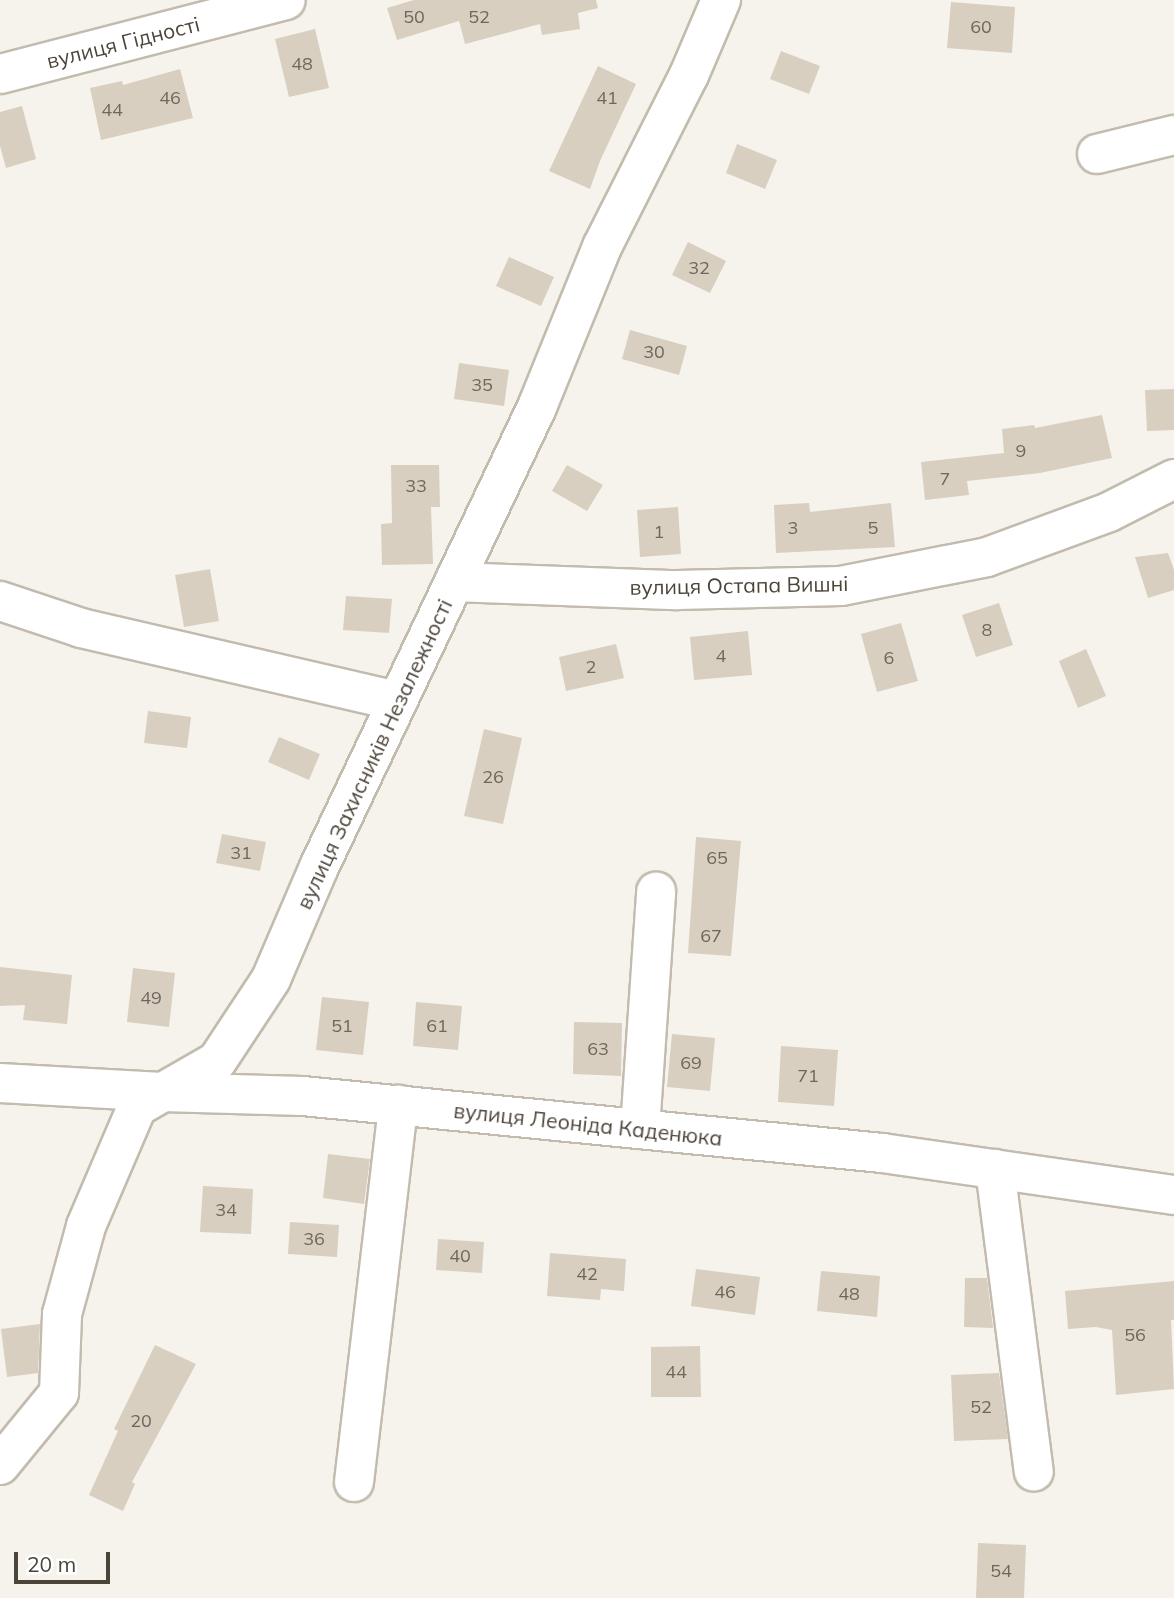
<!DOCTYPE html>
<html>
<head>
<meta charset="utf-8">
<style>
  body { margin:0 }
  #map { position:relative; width:1174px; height:1598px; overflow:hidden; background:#f6f3ec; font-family:Mulish,sans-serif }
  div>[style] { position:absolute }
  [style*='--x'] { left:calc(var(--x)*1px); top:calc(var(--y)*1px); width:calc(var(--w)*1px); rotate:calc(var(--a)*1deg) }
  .building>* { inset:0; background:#d8cfc1 }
  .roads { filter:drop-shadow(2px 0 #c2bbae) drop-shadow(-2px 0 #c2bbae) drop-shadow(0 2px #c2bbae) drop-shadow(0 -2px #c2bbae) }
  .minor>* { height:38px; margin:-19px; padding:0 19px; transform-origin:19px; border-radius:19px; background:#fff }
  span { translate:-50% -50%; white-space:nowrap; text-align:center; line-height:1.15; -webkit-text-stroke:7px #fff; paint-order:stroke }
  .number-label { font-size:18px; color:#6e675b }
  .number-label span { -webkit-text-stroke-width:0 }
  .street-label { font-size:21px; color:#4b4439 }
  .scale { position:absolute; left:14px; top:1552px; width:96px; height:32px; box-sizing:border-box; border:4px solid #4b4439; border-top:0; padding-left:9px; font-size:21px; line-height:24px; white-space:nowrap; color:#4b4439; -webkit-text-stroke:5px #fff; paint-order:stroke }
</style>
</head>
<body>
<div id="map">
  <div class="building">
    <i style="clip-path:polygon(414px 0,596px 0,598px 8px,578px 13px,580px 29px,542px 35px,540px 24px,465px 44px,459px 21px,397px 40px,387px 8px)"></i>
    <i style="clip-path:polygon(951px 2px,1015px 7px,1012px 53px,947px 48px)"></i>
    <i style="clip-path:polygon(315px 29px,329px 88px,289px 97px,275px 39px)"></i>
    <i style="clip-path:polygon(781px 51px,820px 66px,809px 94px,770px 79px)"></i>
    <i style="clip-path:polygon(598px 66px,636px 84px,600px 161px,590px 189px,549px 171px)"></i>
    <i style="clip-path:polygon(180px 69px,193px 118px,101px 140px,90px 88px,122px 81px,123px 85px)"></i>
    <i style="clip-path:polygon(22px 106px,36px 159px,6px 168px,0 146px,0 112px)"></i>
    <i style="clip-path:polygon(737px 144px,777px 160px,765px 189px,726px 173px)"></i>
    <i style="clip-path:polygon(688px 242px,726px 261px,710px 293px,672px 275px)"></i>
    <i style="clip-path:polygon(509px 257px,554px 277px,541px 306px,496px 286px)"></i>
    <i style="clip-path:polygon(630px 330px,687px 346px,679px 375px,622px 359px)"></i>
    <i style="clip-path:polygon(459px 363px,509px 370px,504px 406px,454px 399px)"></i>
    <i style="clip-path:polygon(1174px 389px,1174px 430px,1147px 431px,1145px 390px)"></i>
    <i style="clip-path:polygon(1102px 415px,1112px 458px,1040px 473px,967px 481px,969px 495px,925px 500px,921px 462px,1004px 453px,1002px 429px,1034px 425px,1035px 428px)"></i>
    <i style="clip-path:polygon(391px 465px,439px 465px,440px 507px,431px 507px,433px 564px,382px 565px,381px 524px,392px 523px)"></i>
    <i style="clip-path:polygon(567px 465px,603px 485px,587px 511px,552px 491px)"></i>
    <i style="clip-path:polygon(809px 503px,810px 512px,891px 503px,895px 547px,776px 553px,774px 505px)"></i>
    <i style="clip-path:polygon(678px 507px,681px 554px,640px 557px,637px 510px)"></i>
    <i style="clip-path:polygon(1168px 553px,1174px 570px,1174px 590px,1148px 598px,1135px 557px)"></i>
    <i style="clip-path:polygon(210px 569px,219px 621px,184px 627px,175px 575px)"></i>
    <i style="clip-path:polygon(346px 596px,392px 599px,389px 633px,343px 630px)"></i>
    <i style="clip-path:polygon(999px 603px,1013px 645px,976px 657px,962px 615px)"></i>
    <i style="clip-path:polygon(901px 623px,918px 681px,877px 692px,861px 634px)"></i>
    <i style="clip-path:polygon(748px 631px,752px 675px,694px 680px,690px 637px)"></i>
    <i style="clip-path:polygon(616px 644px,624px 678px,566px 691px,559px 657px)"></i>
    <i style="clip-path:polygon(1086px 649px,1106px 696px,1078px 708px,1059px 661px)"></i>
    <i style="clip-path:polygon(148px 711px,191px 717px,187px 748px,144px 743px)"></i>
    <i style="clip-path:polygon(484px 729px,522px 738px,503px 824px,464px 816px)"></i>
    <i style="clip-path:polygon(279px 737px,320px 754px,309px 780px,268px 762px)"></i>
    <i style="clip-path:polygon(222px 834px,266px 842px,260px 871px,216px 863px)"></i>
    <i style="clip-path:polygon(696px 837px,741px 841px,731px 956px,688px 953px)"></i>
    <i style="clip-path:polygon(0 967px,72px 975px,67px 1024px,23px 1020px,25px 1005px,0 1006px)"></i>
    <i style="clip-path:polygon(133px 968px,175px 973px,169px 1027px,127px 1022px)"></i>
    <i style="clip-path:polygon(322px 997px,369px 1002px,363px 1055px,316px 1050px)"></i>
    <i style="clip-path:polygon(416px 1002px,462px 1006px,458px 1050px,413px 1046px)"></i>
    <i style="clip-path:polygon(574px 1022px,622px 1023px,621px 1076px,573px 1074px)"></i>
    <i style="clip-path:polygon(672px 1034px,715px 1038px,710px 1091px,667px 1087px)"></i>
    <i style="clip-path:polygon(781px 1046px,838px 1050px,834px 1106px,778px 1102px)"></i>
    <i style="clip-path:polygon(328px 1154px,370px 1159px,364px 1204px,323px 1198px)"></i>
    <i style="clip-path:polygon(203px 1186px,253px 1189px,251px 1234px,200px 1232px)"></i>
    <i style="clip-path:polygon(290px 1222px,339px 1225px,337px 1257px,288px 1254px)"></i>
    <i style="clip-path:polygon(438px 1239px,484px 1242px,482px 1273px,436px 1270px)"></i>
    <i style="clip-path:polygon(550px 1253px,626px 1259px,624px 1291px,601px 1289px,600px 1300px,547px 1296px)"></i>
    <i style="clip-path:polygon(696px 1269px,760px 1277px,755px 1315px,691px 1306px)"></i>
    <i style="clip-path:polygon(821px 1271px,880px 1276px,877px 1317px,817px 1311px)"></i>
    <i style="clip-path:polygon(965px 1278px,987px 1278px,993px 1328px,964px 1327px)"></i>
    <i style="clip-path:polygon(1174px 1281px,1174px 1320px,1171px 1320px,1174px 1389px,1116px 1395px,1112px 1330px,1096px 1327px,1068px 1329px,1065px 1291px)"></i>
    <i style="clip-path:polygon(40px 1324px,38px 1373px,7px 1377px,1px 1329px)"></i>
    <i style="clip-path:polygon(155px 1345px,196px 1364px,132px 1482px,135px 1484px,123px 1511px,89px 1495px,118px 1431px,114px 1429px)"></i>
    <i style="clip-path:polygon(700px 1346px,701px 1397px,651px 1397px,651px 1347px)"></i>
    <i style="clip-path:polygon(999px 1373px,1008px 1439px,954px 1441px,951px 1375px)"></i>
    <i style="clip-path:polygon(978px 1543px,1026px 1545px,1024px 1598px,976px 1598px)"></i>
  </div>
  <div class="roads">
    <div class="minor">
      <i style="--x:0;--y:74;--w:295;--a:-14.5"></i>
      <i style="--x:1097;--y:154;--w:79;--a:-13.9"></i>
      <i style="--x:454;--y:582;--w:223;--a:2.1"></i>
      <i style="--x:677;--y:590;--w:164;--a:-1.4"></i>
      <i style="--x:841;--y:586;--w:149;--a:-11.2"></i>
      <i style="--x:987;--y:557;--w:130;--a:-20.2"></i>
      <i style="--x:1109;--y:512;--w:73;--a:-26.9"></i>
      <i style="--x:0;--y:601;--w:85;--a:18.4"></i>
      <i style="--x:81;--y:628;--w:324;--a:13"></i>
      <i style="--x:0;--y:1083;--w:162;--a:3.2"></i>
      <i style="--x:162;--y:1092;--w:141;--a:1.6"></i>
      <i style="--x:303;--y:1096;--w:582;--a:5.62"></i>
      <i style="--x:882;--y:1153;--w:295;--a:8.2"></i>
      <i style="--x:640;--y:1129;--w:238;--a:-86.1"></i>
      <i style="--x:995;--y:1169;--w:305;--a:82.7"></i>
      <i style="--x:0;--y:1465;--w:93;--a:-50.7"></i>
      <i style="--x:59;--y:1393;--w:79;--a:-87.8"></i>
      <i style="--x:62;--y:1314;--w:91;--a:-74.7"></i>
      <i style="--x:86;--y:1226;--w:129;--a:-66.8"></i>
      <i style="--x:137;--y:1107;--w:92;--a:-29.9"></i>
      <i style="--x:217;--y:1061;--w:98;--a:-56.6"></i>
      <i style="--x:271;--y:979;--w:122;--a:-66.8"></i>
      <i style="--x:319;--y:867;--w:509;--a:-64.64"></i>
      <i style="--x:537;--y:407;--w:173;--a:-67.9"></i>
      <i style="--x:602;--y:247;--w:193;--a:-63.2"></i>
      <i style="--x:689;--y:75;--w:82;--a:-66.9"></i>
      <i style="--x:354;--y:1482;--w:380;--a:-83.3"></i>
    </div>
  </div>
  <div class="number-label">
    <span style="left:414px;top:17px">50</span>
    <span style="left:479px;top:17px">52</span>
    <span style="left:981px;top:27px">60</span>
    <span style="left:302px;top:64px">48</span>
    <span style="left:170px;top:98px">46</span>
    <span style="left:607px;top:98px">41</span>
    <span style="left:112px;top:110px">44</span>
    <span style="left:699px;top:268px">32</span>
    <span style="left:654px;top:352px">30</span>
    <span style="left:482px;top:385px">35</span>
    <span style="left:1021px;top:451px">9</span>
    <span style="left:945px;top:479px">7</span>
    <span style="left:416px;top:486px">33</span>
    <span style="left:793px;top:528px">3</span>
    <span style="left:873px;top:528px">5</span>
    <span style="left:659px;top:532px">1</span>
    <span style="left:987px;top:630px">8</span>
    <span style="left:721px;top:656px">4</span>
    <span style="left:889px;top:658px">6</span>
    <span style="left:591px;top:667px">2</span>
    <span style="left:493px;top:777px">26</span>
    <span style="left:241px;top:853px">31</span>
    <span style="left:717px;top:858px">65</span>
    <span style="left:711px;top:936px">67</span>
    <span style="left:151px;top:998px">49</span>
    <span style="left:342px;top:1026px">51</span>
    <span style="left:437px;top:1026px">61</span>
    <span style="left:598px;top:1049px">63</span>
    <span style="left:691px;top:1063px">69</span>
    <span style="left:808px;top:1076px">71</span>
    <span style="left:226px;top:1210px">34</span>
    <span style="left:314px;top:1239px">36</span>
    <span style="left:460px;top:1256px">40</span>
    <span style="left:587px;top:1274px">42</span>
    <span style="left:725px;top:1292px">46</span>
    <span style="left:849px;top:1294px">48</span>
    <span style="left:1135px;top:1335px">56</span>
    <span style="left:676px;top:1372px">44</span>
    <span style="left:981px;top:1407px">52</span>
    <span style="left:141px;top:1421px">20</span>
    <span style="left:1001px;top:1571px">54</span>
  </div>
  <div class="street-label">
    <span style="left:123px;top:42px;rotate:-14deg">вулиця Гідності</span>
    <span style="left:739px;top:585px;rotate:-1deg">вулиця Остапа Вишні</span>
    <span style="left:374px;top:754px;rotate:-65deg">вулиця Захисників Незалежності</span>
    <span style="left:588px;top:1124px;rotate:6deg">вулиця Леоніда Каденюка</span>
  </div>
  <div class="scale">20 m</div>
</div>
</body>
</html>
